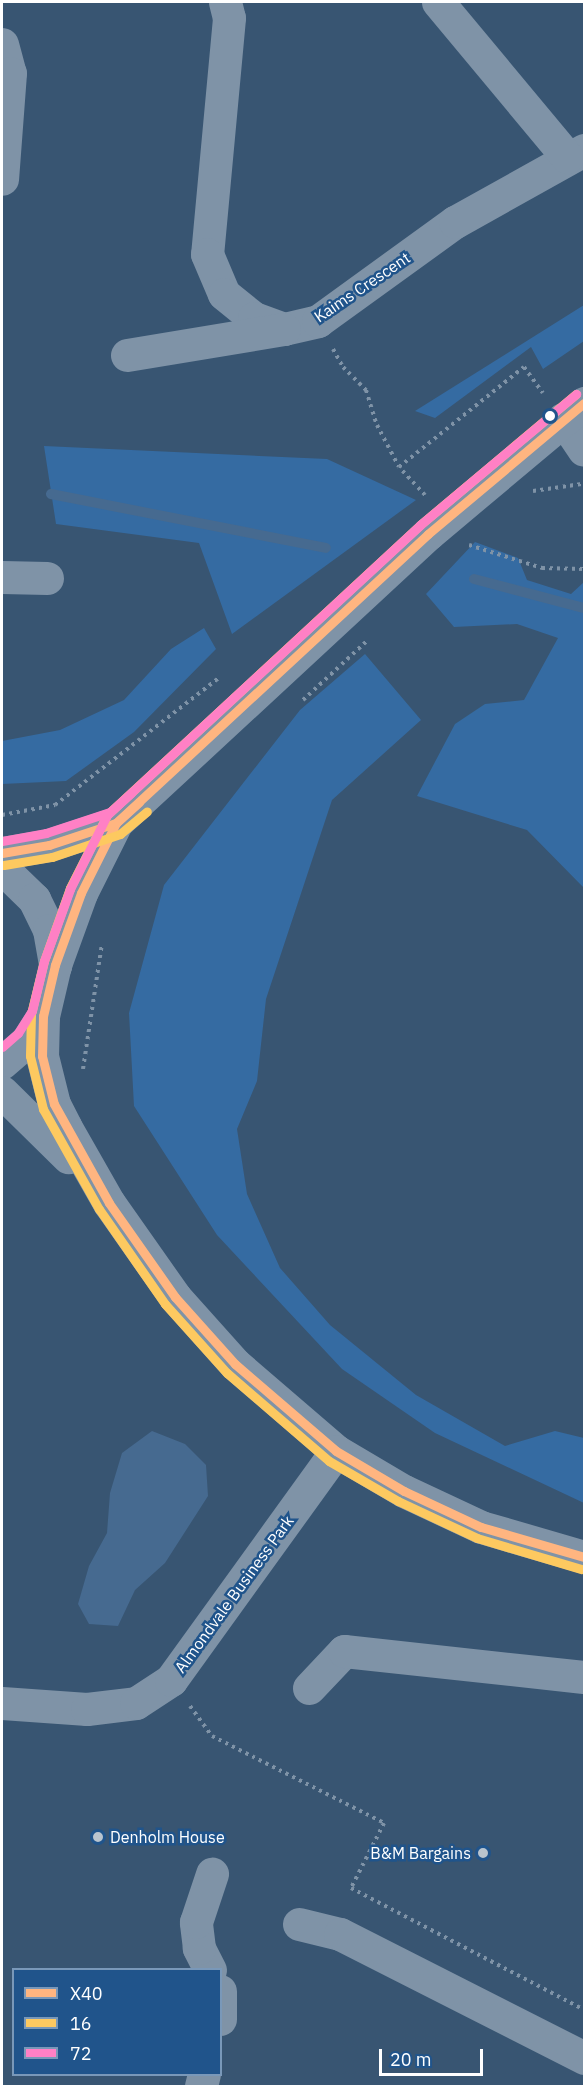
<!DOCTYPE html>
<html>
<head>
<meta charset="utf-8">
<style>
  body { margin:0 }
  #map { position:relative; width:586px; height:2088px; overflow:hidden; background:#385572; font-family:"IBM Plex Sans",sans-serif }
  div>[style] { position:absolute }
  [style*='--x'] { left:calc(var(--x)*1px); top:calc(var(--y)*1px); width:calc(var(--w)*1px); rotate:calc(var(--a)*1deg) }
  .green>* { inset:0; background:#356ba2 }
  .water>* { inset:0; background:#466a90 }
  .stream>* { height:10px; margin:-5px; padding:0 5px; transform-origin:5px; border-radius:5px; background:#466a90 }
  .path>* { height:4px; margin-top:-2px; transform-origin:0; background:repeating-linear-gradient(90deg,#7f93a7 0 3px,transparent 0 7.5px) }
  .minor>* { height:33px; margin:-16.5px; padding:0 16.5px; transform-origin:16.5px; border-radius:16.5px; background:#7f93a7 }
  .bus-1>* { height:9px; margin:-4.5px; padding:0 4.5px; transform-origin:4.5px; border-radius:4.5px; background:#ffb580 }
  .bus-2>* { height:9px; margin:-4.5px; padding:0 4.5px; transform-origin:4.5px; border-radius:4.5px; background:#fdc960 }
  .bus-3>* { height:9px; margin:-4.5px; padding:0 4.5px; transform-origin:4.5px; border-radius:4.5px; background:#ff80c5 }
  .dots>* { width:16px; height:16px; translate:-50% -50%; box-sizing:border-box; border:3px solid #20548b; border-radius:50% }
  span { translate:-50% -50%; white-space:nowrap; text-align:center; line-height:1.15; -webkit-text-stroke:5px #20548b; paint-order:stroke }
  .street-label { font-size:16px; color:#fff }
  .poi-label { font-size:16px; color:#fff }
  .left { translate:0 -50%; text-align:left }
  .right { translate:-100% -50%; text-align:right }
  .frame { position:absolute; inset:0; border:3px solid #fff; pointer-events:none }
  .legend { position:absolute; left:12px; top:1968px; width:210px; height:108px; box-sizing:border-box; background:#20548b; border:2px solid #7998b9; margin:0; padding:8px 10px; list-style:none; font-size:18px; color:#fff }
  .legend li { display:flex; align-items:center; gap:12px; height:30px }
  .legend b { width:30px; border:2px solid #7998b9 }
  .scale { position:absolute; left:379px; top:2049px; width:104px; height:27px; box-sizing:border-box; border:3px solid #fff; border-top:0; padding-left:8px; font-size:18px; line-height:21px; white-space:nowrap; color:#fff; -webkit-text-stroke:4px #20548b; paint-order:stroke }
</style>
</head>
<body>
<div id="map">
  <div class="green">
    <i style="clip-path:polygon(584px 305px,584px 341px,543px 369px,531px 347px,435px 418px,415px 411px)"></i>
    <i style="clip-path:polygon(44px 446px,327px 459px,416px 500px,232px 634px,199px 543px,56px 524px)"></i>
    <i style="clip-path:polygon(475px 542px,518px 558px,527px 580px,571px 594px,584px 582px,584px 888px,527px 830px,417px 796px,455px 724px,485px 704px,524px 700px,558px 638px,517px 624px,454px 627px,426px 594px)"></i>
    <i style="clip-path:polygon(204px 628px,216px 649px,134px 732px,66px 781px,2px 784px,2px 741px,60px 730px,124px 700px,171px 649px)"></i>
    <i style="clip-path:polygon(365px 654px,421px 720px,332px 800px,266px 999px,257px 1081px,237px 1129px,247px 1194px,280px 1268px,330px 1325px,416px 1395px,505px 1446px,555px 1431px,584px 1438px,584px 1503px,435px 1433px,342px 1369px,217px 1235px,134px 1106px,129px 1013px,164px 885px,300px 710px)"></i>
  </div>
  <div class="water">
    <i style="clip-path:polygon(152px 1431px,185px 1444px,206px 1465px,208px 1496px,165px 1563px,135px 1590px,118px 1626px,89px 1624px,78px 1604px,89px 1566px,107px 1533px,110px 1493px,122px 1453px)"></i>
  </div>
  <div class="stream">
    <i style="--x:51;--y:494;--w:280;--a:11.1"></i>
    <i style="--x:474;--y:579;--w:114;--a:14.8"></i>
  </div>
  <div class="path">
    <i style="--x:333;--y:349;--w:21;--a:61"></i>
    <i style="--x:343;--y:367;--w:33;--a:45"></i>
    <i style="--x:366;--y:390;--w:37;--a:73"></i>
    <i style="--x:377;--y:425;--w:47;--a:62.4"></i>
    <i style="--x:533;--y:491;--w:49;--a:-8.3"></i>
    <i style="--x:425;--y:495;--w:38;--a:-133"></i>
    <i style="--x:399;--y:467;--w:160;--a:-38.7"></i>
    <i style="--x:524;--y:367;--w:32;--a:54"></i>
    <i style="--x:469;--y:545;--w:77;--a:17.5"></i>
    <i style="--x:542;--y:568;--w:42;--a:1.4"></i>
    <i style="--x:303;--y:700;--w:88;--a:-42.7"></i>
    <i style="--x:2;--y:815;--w:54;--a:-10.7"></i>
    <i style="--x:55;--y:805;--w:207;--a:-37.8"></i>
    <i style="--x:83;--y:1069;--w:127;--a:-81.4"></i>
    <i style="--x:190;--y:1706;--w:37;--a:54"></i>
    <i style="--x:212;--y:1736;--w:193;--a:26.8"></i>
    <i style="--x:384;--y:1823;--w:73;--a:116.9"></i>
    <i style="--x:351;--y:1888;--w:263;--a:27.6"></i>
  </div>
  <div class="minor">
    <i style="--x:225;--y:2;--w:16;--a:76"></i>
    <i style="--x:229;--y:18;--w:237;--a:95.3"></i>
    <i style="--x:207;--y:254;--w:43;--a:67"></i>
    <i style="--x:224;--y:294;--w:38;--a:39"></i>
    <i style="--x:254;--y:318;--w:32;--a:20"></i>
    <i style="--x:284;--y:329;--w:35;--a:-13"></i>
    <i style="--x:318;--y:321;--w:169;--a:-35.9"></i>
    <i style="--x:455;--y:222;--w:148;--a:-29.2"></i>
    <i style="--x:438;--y:2;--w:202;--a:50.2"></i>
    <i style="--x:2;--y:44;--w:30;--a:75"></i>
    <i style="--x:10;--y:73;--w:106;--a:94.3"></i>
    <i style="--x:127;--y:355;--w:159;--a:-9.4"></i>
    <i style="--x:563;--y:419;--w:37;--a:56"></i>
    <i style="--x:2;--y:577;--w:45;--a:1.3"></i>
    <i style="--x:2;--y:853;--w:48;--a:-9.7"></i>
    <i style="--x:49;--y:845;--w:71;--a:-18.2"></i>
    <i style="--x:2;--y:868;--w:45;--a:44.1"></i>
    <i style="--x:34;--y:899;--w:34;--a:64"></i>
    <i style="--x:49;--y:930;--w:36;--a:80"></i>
    <i style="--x:55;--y:965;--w:52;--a:103.2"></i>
    <i style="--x:43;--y:1016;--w:30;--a:123"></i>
    <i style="--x:27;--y:1041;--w:33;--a:139"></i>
    <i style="--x:55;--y:965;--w:77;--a:-70.1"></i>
    <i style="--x:81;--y:893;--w:78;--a:-63.4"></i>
    <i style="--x:116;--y:823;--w:425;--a:-42.8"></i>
    <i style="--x:428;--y:534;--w:204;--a:-40"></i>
    <i style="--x:43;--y:1016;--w:40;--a:91.4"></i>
    <i style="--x:42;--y:1056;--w:49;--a:76"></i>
    <i style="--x:54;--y:1104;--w:25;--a:63"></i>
    <i style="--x:65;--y:1126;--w:89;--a:60.3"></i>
    <i style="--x:109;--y:1203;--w:115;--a:54.9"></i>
    <i style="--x:175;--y:1297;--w:90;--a:48.2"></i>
    <i style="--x:235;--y:1364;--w:133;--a:40.7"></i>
    <i style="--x:336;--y:1451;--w:79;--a:30.5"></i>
    <i style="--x:404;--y:1491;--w:85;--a:25.1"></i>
    <i style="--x:481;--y:1527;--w:107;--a:16.2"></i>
    <i style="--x:2;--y:1092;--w:93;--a:44.6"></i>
    <i style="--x:309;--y:1688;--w:51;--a:-46.6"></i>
    <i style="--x:344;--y:1651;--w:241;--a:6.2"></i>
    <i style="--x:2;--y:1703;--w:85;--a:4"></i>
    <i style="--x:87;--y:1709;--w:49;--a:-7"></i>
    <i style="--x:136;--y:1703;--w:42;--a:-33.3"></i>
    <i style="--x:171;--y:1680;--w:282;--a:-54.2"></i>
    <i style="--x:299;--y:1924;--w:42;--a:13.7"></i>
    <i style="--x:340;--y:1934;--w:274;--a:26.9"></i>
    <i style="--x:210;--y:1970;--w:25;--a:-117"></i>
    <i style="--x:199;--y:1948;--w:26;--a:-97"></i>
    <i style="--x:196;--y:1922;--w:51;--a:-71.6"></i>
    <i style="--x:220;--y:1991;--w:28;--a:90"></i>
    <i style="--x:201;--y:2086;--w:12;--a:-76"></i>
  </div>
  <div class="bus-1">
    <i style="--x:584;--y:403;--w:204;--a:140"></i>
    <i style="--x:428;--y:534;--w:425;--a:137.2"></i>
    <i style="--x:116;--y:823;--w:78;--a:116.6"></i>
    <i style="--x:81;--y:893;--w:77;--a:109.9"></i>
    <i style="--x:55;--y:965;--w:52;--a:103.2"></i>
    <i style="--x:43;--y:1016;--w:40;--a:91.4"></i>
    <i style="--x:42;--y:1056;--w:49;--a:76"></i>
    <i style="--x:54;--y:1104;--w:113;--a:60.9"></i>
    <i style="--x:109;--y:1203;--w:115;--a:54.9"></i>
    <i style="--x:175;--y:1297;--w:90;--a:48.2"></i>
    <i style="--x:235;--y:1364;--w:133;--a:40.7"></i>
    <i style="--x:336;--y:1451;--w:79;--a:30.5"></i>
    <i style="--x:404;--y:1491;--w:85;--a:25.1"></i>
    <i style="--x:481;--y:1527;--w:107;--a:16.2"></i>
    <i style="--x:2;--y:853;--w:48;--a:-9.7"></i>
    <i style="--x:49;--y:845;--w:71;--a:-18.2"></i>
    <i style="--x:116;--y:823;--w:31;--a:-42"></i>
  </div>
  <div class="bus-2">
    <i style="--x:576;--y:394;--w:204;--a:140"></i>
    <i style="--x:420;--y:525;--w:427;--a:137.2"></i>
    <i style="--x:107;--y:815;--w:82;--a:116.9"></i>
    <i style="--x:70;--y:888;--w:77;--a:109.6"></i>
    <i style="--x:44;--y:961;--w:55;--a:103.8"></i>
    <i style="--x:31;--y:1014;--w:42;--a:91.4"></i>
    <i style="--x:30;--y:1056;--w:55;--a:76.2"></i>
    <i style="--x:43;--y:1109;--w:115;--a:60.8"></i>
    <i style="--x:99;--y:1209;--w:116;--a:55.2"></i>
    <i style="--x:165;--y:1304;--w:93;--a:48.1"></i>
    <i style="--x:227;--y:1373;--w:135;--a:40.8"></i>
    <i style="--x:329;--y:1461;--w:80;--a:30.1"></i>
    <i style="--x:398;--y:1501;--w:87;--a:25.1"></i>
    <i style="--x:477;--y:1538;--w:109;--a:16.6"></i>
    <i style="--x:4;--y:865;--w:49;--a:-9.5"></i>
    <i style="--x:52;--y:857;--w:72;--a:-18.7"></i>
    <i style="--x:120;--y:834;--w:35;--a:-40"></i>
  </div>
  <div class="bus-3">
    <i style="--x:2;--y:841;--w:45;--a:-10.3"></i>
    <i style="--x:46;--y:833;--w:67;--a:-18.2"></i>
    <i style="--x:110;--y:812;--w:28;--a:-42"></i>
    <i style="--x:2;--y:1047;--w:21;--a:-41"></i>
    <i style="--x:18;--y:1033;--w:26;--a:-58"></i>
    <i style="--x:32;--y:1011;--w:51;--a:-76.5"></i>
    <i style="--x:44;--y:961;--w:77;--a:-70.1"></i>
    <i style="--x:70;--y:889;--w:83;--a:-63.4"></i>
    <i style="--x:107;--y:815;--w:427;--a:-42.8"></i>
    <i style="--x:420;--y:525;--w:204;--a:-40"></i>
  </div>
  <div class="dots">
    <i style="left:550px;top:416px;background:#fff"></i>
    <i style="left:98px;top:1837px;background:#b9c4ce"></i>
    <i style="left:483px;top:1853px;background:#b9c4ce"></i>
  </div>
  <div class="street-label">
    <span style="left:362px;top:287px;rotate:-34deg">Kaims Crescent</span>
    <span style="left:234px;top:1594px;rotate:-54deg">Almondvale Business Park</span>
  </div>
  <div class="poi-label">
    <span class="left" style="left:110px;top:1837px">Denholm House</span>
    <span class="right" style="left:471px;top:1853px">B&amp;M Bargains</span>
  </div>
  <div class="frame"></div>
  <ul class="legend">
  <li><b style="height:8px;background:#ffb580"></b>X40</li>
  <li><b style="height:8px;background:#fdc960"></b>16</li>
  <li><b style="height:8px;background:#ff80c5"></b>72</li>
  </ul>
  <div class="scale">20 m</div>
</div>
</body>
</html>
